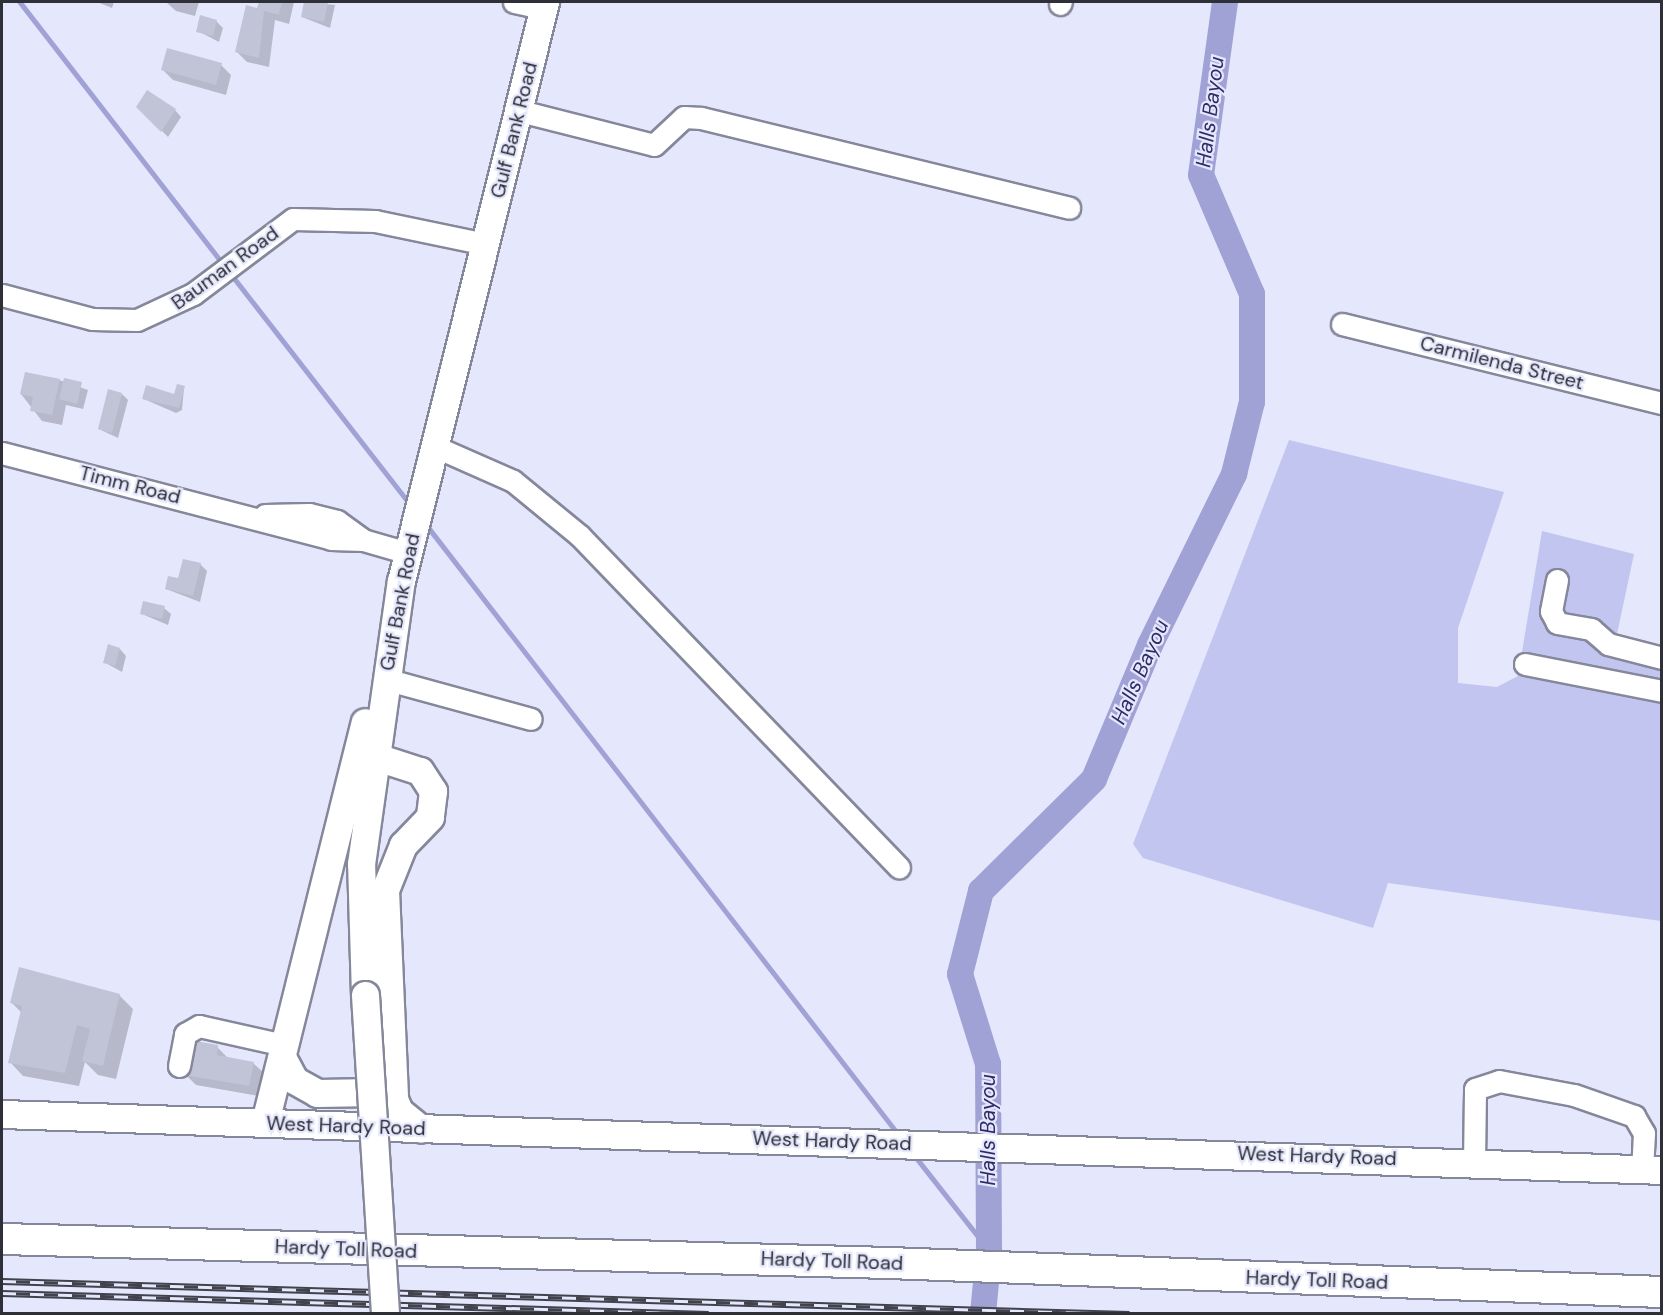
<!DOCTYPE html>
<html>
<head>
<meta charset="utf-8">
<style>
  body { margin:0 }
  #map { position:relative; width:1663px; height:1315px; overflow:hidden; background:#e5e7fc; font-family:"DM Sans",sans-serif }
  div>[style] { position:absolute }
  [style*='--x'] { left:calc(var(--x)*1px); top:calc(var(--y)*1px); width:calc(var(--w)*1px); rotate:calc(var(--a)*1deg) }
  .green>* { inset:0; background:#c2c5ef }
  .shadow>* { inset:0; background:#0003 }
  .stream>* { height:4.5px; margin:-2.25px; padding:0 2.25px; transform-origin:2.25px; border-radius:2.25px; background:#a0a2d5 }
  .river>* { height:26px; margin:-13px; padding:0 13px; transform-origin:13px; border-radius:13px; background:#a0a2d5 }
  .building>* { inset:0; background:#c1c3d7 }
  .roads { filter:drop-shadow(2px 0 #85879a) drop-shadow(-2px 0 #85879a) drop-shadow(0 2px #85879a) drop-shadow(0 -2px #85879a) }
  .minor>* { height:21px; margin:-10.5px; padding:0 10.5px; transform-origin:10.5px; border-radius:10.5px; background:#fff }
  .major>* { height:27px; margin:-13.5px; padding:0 13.5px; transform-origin:13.5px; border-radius:13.5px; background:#fff }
  .highway>* { height:30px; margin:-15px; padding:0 15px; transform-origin:15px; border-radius:15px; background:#fff }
  .rail>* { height:7px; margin-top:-3.5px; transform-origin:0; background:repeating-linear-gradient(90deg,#e5e7fc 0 14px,#41424c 0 28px); box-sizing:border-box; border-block:2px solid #41424c }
  .bridges { filter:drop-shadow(2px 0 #85879a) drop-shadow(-2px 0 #85879a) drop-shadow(0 2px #85879a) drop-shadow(0 -2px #85879a) }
  .major-bridge>* { height:27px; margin:-13.5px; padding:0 13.5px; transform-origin:13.5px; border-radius:13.5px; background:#fff }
  span { translate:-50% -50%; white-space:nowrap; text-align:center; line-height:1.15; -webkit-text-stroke:4.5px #e5e7fc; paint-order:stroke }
  .street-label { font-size:20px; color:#2e2f37 }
  .water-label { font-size:21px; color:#2f2b67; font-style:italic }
  .frame { position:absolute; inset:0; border:3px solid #2e2f37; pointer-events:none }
</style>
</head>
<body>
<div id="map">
  <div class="green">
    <i style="clip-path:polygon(1289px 440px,1504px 492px,1458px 628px,1458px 683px,1497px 687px,1518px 676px,1542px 531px,1634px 554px,1617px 634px,1661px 646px,1661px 921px,1388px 883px,1373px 928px,1143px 858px,1133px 844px)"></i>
  </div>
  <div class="shadow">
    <i style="clip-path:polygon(97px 2px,114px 2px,112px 8px)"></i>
    <i style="clip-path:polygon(166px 2px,199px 2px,195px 16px,176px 11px)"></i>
    <i style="clip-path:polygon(260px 2px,294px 2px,289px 24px,275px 20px,269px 67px,247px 62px,236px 51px)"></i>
    <i style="clip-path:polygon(305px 2px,335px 5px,330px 28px,302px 17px)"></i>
    <i style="clip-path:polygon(216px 21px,223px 28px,219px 42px,198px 31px)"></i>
    <i style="clip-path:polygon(221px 65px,231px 75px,226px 95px,173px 80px,163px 70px)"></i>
    <i style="clip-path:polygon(138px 107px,175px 110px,181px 117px,168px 137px)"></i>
    <i style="clip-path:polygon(59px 380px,88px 390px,83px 409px,66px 405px,62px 425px,42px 421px,21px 394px)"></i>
    <i style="clip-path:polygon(184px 388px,182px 410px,176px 413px,144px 399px,175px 397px)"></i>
    <i style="clip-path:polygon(122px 394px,128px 400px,118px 438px,99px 429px)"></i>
    <i style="clip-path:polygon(200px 564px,207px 571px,200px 602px,166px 589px)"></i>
    <i style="clip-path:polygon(164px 608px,171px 614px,168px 625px,142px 614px)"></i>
    <i style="clip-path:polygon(120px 649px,126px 656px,122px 672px,104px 662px)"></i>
    <i style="clip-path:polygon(119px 995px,133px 1009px,116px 1079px,98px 1075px,85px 1062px,79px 1086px,23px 1076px,10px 1062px,22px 1013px,12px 1003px)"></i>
    <i style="clip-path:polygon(217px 1047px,228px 1058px,253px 1063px,264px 1073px,259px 1096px,196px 1085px,186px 1075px)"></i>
  </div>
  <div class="stream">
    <i style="--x:20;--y:2;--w:333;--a:52.2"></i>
    <i style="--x:231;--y:274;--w:291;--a:52.1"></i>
    <i style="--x:425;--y:523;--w:774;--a:52.24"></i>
    <i style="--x:915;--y:1156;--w:120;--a:51.8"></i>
  </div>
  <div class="river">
    <i style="--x:983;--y:1314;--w:64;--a:-84.6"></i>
    <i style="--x:989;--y:1250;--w:186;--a:-90.3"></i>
    <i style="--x:988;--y:1064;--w:94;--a:-107.3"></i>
    <i style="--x:960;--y:974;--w:86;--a:-75.8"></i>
    <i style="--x:981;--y:891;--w:159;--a:-44.7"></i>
    <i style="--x:1094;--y:779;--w:145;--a:-67.3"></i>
    <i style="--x:1150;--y:645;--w:191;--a:-63.8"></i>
    <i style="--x:1234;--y:474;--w:74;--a:-76"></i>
    <i style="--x:1252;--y:402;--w:108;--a:-90"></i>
    <i style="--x:1252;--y:294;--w:129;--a:-113.2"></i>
    <i style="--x:1201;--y:175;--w:175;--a:-82.1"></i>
  </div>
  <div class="building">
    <i style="clip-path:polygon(259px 2px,282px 2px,279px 15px,264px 11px,259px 58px,235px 52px,246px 5px,257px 8px)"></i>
    <i style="clip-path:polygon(304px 2px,328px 2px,324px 22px,301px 17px)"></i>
    <i style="clip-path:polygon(200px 15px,217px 20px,213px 36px,196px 32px)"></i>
    <i style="clip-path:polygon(167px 48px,222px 63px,216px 85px,161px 70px)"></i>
    <i style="clip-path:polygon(147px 90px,176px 109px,161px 132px,136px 107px)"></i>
    <i style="clip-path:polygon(25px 372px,60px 379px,52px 415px,30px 411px,33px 397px,20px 394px)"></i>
    <i style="clip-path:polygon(64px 378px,82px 382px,77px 404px,59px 399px)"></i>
    <i style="clip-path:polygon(177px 384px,185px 386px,179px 408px,142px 399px,146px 385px,174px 394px)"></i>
    <i style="clip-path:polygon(108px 389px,122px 393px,112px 433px,98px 429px)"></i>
    <i style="clip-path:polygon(183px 559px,201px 563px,193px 596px,165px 589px,168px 576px,178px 578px)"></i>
    <i style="clip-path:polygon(143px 601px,165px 606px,162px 619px,140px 614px)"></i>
    <i style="clip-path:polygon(108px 644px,120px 648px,115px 666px,103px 663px)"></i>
    <i style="clip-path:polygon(19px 967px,120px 994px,103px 1066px,82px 1061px,90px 1029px,77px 1025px,65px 1073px,8px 1063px,22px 1006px,10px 1003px)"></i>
    <i style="clip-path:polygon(190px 1040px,218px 1045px,217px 1055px,254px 1062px,249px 1086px,184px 1075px)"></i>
  </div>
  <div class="roads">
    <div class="minor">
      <i style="--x:514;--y:2;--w:30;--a:12"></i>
      <i style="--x:1060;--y:4;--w:2;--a:-63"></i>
      <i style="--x:520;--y:111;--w:138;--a:14.2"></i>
      <i style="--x:654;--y:145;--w:41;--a:-43"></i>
      <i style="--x:684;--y:117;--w:17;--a:3"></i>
      <i style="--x:701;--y:118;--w:379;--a:13.7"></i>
      <i style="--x:2;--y:295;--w:93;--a:14.9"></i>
      <i style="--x:92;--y:319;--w:45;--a:1.3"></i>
      <i style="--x:137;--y:320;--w:62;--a:-24.9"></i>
      <i style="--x:193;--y:294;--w:125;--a:-36.9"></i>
      <i style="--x:293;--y:219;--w:82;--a:1.4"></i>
      <i style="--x:375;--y:221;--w:113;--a:11.7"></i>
      <i style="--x:1342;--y:324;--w:330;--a:13.9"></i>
      <i style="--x:436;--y:447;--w:84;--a:23.8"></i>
      <i style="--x:513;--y:481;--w:87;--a:39.4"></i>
      <i style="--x:580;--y:536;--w:460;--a:46.1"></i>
      <i style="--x:2;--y:453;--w:340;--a:14.6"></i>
      <i style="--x:331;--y:539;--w:32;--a:2"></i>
      <i style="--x:363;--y:540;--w:47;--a:16.1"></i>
      <i style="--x:265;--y:515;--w:44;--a:-1.3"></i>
      <i style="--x:309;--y:514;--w:29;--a:14"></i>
      <i style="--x:337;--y:521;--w:32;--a:36"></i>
      <i style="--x:1557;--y:580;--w:32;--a:101"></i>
      <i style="--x:1551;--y:611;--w:13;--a:63"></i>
      <i style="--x:1557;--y:623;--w:35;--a:10"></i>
      <i style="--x:1591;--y:629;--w:23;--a:41"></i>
      <i style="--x:1608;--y:644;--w:56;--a:14.5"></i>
      <i style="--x:1525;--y:664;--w:140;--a:11.1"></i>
      <i style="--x:385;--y:679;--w:151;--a:15.3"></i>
      <i style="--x:179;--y:1066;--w:33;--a:-79"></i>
      <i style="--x:185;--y:1034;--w:16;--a:-30"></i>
      <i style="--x:199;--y:1026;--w:87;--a:12.6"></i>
      <i style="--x:1474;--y:1163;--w:74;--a:-89.2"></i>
      <i style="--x:1475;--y:1089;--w:25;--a:-18"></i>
      <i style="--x:1499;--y:1081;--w:76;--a:10.6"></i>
      <i style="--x:1574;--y:1095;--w:64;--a:19.3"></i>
      <i style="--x:1634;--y:1116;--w:20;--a:60"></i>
      <i style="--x:1644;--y:1133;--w:36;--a:93"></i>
    </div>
    <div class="major">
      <i style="--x:358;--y:751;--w:65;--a:17.9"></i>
      <i style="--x:420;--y:771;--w:24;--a:57"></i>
      <i style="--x:433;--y:791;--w:26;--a:97"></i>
      <i style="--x:430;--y:817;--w:39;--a:134"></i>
      <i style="--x:403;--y:845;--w:48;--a:111.8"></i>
      <i style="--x:385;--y:890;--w:209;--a:87.5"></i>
      <i style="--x:394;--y:1099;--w:13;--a:67"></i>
      <i style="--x:399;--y:1111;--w:28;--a:39"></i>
      <i style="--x:365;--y:995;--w:131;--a:-91.7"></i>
      <i style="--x:361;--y:864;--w:286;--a:-82"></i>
      <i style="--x:401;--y:581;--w:597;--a:-76.03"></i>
      <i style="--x:282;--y:1057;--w:26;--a:62"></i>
      <i style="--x:294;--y:1080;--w:26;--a:29"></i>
      <i style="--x:317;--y:1093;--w:57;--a:-1"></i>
      <i style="--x:374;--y:1092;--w:21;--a:-43"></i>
      <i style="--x:2;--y:1114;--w:1661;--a:1.93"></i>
      <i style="--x:265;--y:1122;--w:412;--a:-76"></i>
    </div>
    <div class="highway">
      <i style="--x:2;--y:1239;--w:887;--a:1.55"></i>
      <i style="--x:889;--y:1263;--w:774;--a:2.15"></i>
    </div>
  </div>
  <div class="rail">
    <i style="--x:2;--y:1281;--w:1128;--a:1.68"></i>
    <i style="--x:2;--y:1293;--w:707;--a:1.7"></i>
  </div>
  <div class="bridges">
    <div class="major-bridge">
      <i style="--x:365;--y:995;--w:320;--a:86.4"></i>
    </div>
  </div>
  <div class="street-label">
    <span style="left:514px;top:130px;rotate:-76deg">Gulf Bank Road</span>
    <span style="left:225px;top:268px;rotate:-36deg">Bauman Road</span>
    <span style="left:1502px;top:363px;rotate:14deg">Carmilenda Street</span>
    <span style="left:130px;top:485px;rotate:14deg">Timm Road</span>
    <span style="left:400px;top:602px;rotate:-79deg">Gulf Bank Road</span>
    <span style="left:346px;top:1126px;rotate:2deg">West Hardy Road</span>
    <span style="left:832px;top:1141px;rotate:2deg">West Hardy Road</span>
    <span style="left:1317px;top:1156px;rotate:2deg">West Hardy Road</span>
    <span style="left:346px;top:1249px;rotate:2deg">Hardy Toll Road</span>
    <span style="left:832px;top:1261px;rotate:2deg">Hardy Toll Road</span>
    <span style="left:1317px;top:1280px;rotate:2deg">Hardy Toll Road</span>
  </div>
  <div class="water-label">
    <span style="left:1210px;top:112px;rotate:-83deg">Halls Bayou</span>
    <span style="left:1140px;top:672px;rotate:-66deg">Halls Bayou</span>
    <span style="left:988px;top:1130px;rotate:-90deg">Halls Bayou</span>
  </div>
  <div class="frame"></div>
</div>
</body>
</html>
